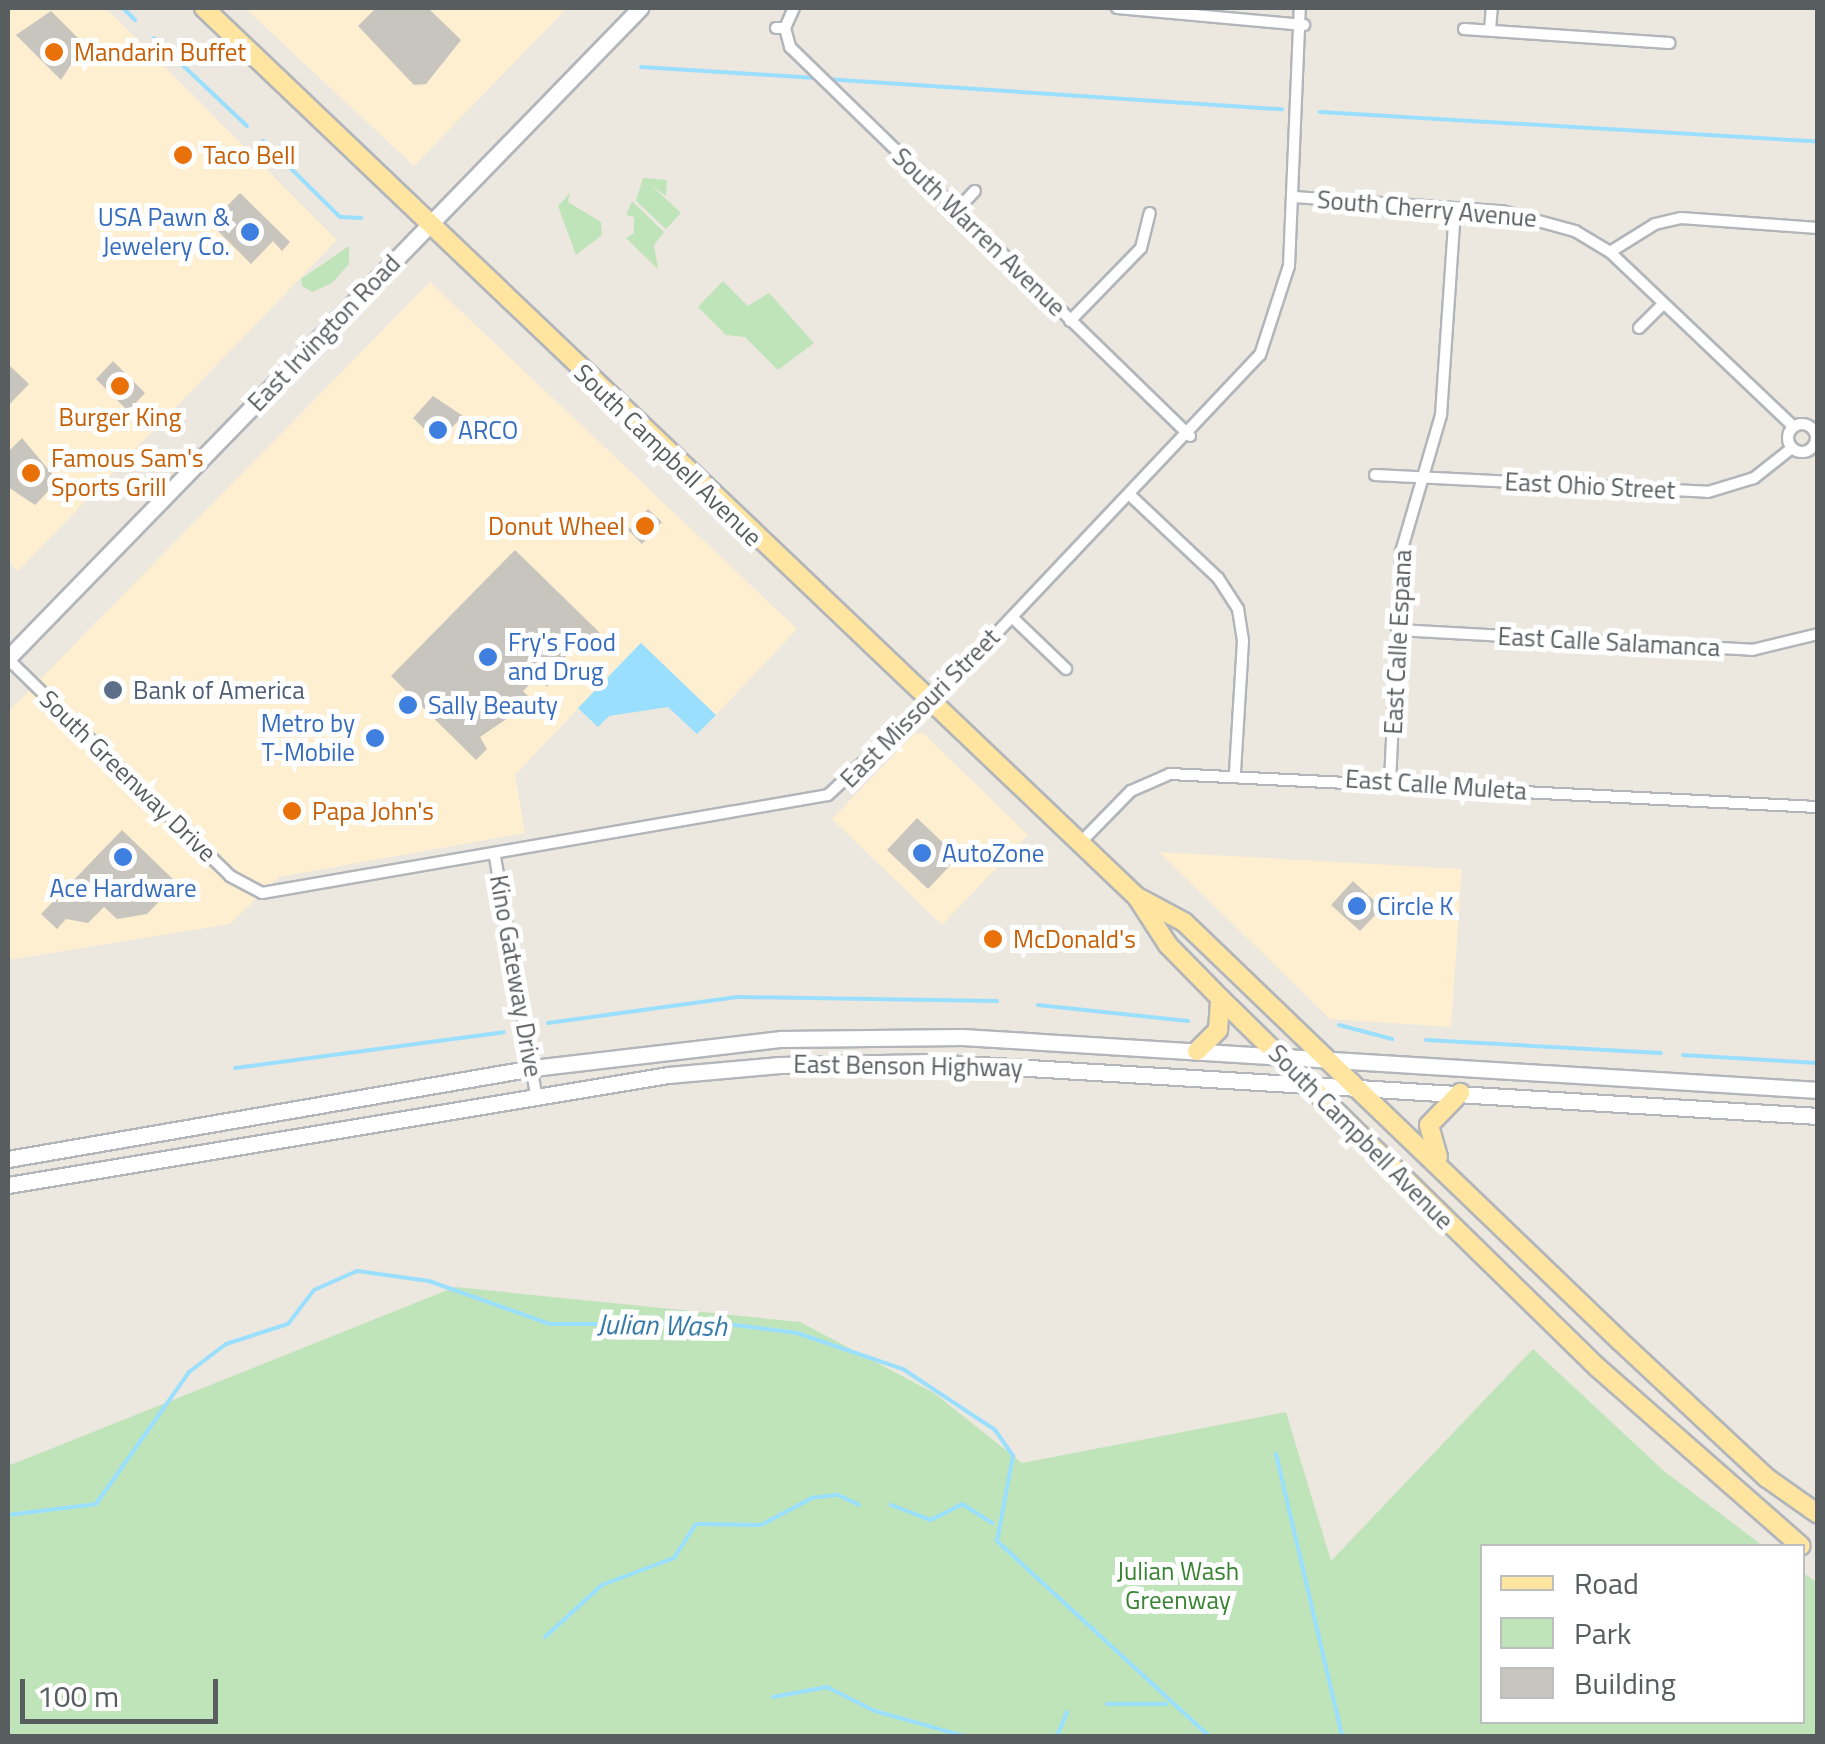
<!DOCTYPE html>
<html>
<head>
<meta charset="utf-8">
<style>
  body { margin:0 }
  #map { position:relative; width:1825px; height:1744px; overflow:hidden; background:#ece7df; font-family:"Titillium Web",sans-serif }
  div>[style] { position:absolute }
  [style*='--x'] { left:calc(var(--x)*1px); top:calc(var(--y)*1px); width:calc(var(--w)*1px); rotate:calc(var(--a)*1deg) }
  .commercial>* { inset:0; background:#feefd1 }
  .green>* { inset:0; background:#bfe4ba }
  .water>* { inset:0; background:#9bdfff }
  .stream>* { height:4px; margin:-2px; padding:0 2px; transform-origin:2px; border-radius:2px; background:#9bdfff }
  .building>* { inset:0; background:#c8c4be }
  .roads { filter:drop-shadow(2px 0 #b2b6ba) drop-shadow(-2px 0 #b2b6ba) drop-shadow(0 2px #b2b6ba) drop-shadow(0 -2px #b2b6ba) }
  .minor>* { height:10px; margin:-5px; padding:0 5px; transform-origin:5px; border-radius:5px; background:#fff }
  .minor>.ring { margin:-5px; padding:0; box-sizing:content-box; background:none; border:10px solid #fff; border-radius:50% }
  .secondary>* { height:15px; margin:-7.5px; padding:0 7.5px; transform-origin:7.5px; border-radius:7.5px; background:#fff }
  .primary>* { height:18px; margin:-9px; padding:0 9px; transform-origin:9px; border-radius:9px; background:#ffe5a0 }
  .dots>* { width:28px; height:28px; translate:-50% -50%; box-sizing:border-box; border:5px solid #fff; border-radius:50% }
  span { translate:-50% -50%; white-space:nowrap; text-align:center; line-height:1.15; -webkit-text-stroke:10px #fff; paint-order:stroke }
  .food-label { font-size:25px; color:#c56008 }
  .left { translate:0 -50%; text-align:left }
  .right { translate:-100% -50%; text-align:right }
  .street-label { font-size:25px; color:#585d60 }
  .shop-label { font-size:25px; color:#366cbe }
  .service-label { font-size:25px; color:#4e5e75 }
  .park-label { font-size:25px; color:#388433 }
  .water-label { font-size:28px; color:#367ba8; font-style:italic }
  .frame { position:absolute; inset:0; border:10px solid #585d60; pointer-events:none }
  .legend { position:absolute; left:1480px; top:1544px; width:325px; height:180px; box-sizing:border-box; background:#fff; border:2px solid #bcbebf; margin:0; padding:12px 18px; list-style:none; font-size:30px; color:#585d60 }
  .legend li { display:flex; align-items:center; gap:20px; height:50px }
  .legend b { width:50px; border:2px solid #bcbebf }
  .scale { position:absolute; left:20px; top:1679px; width:198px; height:45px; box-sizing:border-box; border:5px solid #585d60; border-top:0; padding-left:12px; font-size:30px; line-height:35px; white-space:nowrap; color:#585d60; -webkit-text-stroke:8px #fff; paint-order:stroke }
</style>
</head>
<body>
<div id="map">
  <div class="commercial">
    <i style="clip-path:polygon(8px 8px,106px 8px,337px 240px,18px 571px,8px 561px)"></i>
    <i style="clip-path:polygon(245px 8px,567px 8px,414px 166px)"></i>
    <i style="clip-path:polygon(430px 282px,797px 629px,716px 715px,640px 643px,515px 775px,525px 833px,279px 877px,230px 924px,8px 960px,8px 712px)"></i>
    <i style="clip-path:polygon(923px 733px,1028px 835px,942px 925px,832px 819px,914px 734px)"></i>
    <i style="clip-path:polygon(1159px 852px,1462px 869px,1451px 1027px,1330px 1019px)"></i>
  </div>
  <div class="green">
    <i style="clip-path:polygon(643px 178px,667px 180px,666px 196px,651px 185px,681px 213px,666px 229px,636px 201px)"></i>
    <i style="clip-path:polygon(570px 193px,568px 202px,601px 222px,602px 235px,576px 255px,558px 206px)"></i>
    <i style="clip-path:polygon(632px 201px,664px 232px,654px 245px,658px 269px,626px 238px,634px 233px,634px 217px,626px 215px)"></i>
    <i style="clip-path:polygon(349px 246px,349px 264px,332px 283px,312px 292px,302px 286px,301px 279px)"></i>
    <i style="clip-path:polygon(723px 281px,748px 306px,769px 293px,814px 343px,778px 370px,745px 337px,726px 335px,698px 307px)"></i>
    <i style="clip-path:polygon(455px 1287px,800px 1322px,934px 1393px,1022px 1463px,1286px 1412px,1331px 1561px,1533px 1349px,1664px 1471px,1763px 1546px,1482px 1546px,1482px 1722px,1802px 1722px,1803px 1573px,1817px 1582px,1817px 1736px,8px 1736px,8px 1466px)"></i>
  </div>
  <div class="water">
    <i style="clip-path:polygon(641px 643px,716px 715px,697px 734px,668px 707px,609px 716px,598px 727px,578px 708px)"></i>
  </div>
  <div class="stream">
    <i style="--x:123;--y:8;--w:17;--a:45"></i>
    <i style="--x:154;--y:38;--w:128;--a:43.4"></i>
    <i style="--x:641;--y:67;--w:175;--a:3.6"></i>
    <i style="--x:825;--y:79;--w:458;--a:3.8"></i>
    <i style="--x:1320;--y:112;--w:499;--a:3.4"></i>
    <i style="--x:263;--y:141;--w:108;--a:44.6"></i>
    <i style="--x:340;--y:217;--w:21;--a:3"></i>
    <i style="--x:1038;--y:1005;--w:151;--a:6.1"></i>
    <i style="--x:548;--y:1023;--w:193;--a:-7.8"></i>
    <i style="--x:739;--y:997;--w:258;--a:0.9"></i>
    <i style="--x:1339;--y:1025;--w:55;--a:14.8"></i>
    <i style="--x:1426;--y:1040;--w:235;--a:3.2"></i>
    <i style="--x:1683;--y:1055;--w:135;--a:3.4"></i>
    <i style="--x:235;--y:1068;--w:271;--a:-7.6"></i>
    <i style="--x:1276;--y:1454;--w:290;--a:76.8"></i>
    <i style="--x:891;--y:1505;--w:43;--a:20.6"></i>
    <i style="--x:931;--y:1520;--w:35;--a:-27"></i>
    <i style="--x:962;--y:1504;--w:36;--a:32"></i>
    <i style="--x:8;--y:1515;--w:89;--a:-7.1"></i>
    <i style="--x:96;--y:1504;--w:161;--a:-54.8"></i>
    <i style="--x:189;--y:1372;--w:46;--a:-37.1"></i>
    <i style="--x:226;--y:1344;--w:65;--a:-17.9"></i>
    <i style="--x:288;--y:1324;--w:43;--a:-52.6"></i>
    <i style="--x:314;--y:1290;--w:47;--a:-23.8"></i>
    <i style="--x:357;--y:1271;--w:73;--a:7.9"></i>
    <i style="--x:429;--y:1281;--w:128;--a:19.6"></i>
    <i style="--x:550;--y:1324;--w:177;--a:0"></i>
    <i style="--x:727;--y:1324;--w:71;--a:7.3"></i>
    <i style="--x:797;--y:1333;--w:112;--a:18.8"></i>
    <i style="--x:903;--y:1369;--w:110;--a:33.5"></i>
    <i style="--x:995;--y:1430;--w:32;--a:55"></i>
    <i style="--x:1013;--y:1456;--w:86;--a:100.7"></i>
    <i style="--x:997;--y:1541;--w:288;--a:42.6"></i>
    <i style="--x:545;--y:1637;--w:77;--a:-42.4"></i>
    <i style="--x:602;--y:1585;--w:77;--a:-20.6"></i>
    <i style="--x:674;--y:1558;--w:40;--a:-57.1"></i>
    <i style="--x:696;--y:1524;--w:65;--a:0.9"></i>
    <i style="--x:761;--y:1525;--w:58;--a:-27.9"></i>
    <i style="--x:812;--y:1498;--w:26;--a:-7"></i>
    <i style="--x:838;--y:1495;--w:23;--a:25"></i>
    <i style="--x:773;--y:1697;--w:55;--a:-10.5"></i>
    <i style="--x:827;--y:1687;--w:54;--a:26.6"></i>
    <i style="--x:875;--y:1711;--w:92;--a:15.7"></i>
    <i style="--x:1107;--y:1704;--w:59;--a:0"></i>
    <i style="--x:987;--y:1736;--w:17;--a:0"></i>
    <i style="--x:1057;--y:1736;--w:26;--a:-67"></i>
  </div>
  <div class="building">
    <i style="clip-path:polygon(376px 8px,428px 8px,461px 40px,426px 84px,414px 85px,358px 26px)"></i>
    <i style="clip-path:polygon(51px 11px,84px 44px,61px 80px,16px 35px)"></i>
    <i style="clip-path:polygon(240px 193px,290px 242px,282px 251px,273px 241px,251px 264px,210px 223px)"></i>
    <i style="clip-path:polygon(113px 361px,145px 393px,128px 411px,96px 379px)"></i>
    <i style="clip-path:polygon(8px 364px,29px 384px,8px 406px)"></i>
    <i style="clip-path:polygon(433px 396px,463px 416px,438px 442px,413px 418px)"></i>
    <i style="clip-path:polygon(22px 438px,58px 481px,35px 505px,8px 487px,8px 452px)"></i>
    <i style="clip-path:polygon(648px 509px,662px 522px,642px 544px,628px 530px)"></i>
    <i style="clip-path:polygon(515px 550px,600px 633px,588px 645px,577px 638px,547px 687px,537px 677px,523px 691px,533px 701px,480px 737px,487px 749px,476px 760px,391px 676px)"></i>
    <i style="clip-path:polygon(917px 818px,958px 857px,928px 889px,887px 850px)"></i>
    <i style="clip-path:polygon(122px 830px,177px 883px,147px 914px,117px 919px,104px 907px,88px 923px,66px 919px,57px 929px,41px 914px)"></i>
    <i style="clip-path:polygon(1353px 881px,1382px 908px,1360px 931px,1331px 905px)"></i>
  </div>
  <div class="roads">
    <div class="minor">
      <i style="--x:1117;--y:8;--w:188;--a:5.2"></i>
      <i style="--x:776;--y:28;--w:9;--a:0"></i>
      <i style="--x:785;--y:28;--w:20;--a:75"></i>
      <i style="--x:790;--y:47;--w:558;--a:44.2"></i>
      <i style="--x:785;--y:28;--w:22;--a:-66"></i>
      <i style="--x:1464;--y:29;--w:206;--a:3.9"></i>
      <i style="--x:1490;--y:29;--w:21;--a:-85"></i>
      <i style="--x:1294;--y:197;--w:208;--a:3.9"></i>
      <i style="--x:1502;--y:211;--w:76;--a:15.3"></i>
      <i style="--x:1575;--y:231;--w:41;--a:31"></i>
      <i style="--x:1610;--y:252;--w:253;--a:43.6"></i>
      <i style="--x:957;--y:210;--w:26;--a:-47"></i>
      <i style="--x:1610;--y:252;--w:53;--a:-31.9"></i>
      <i style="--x:1655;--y:224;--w:27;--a:-13"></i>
      <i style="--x:1681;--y:218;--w:137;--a:4.2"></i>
      <i style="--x:1070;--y:321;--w:102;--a:-45.8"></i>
      <i style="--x:1141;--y:248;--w:36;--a:-76"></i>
      <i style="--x:1639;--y:328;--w:34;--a:-45"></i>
      <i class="ring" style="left:1788px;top:424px;width:18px;height:18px"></i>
      <i style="--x:1375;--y:475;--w:333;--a:2.9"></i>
      <i style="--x:1708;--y:492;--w:48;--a:-16.9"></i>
      <i style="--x:1754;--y:478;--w:48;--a:-38.3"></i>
      <i style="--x:1131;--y:496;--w:120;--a:43.3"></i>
      <i style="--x:1218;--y:578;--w:37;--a:57"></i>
      <i style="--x:1238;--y:609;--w:32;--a:81"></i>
      <i style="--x:1243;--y:641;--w:131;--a:93.5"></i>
      <i style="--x:1012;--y:617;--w:75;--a:43.9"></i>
      <i style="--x:1398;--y:630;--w:355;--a:3.2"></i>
      <i style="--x:1752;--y:650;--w:68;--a:-13.6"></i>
      <i style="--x:8;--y:659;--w:310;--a:44.3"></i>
      <i style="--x:230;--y:876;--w:36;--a:28"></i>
      <i style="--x:262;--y:893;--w:574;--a:-9.82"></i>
      <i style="--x:828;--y:795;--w:175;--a:-42.9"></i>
      <i style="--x:956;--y:676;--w:442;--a:-46.6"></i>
      <i style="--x:1260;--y:355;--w:94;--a:-72"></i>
      <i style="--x:1289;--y:266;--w:258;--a:-87.6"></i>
      <i style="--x:1390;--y:782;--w:230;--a:-87.3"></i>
      <i style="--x:1401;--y:552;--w:143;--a:-73.7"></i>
      <i style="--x:1441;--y:415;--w:206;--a:-86.1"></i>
      <i style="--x:1080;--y:843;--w:73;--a:-45.6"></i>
      <i style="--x:1131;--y:791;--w:43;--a:-23.6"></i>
      <i style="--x:1170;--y:774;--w:649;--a:2.92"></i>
      <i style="--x:495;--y:857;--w:242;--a:80.2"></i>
    </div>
    <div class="secondary">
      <i style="--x:8;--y:658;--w:907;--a:-45.8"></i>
      <i style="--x:8;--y:1159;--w:533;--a:-9.83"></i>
      <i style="--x:533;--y:1068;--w:250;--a:-6.7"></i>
      <i style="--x:781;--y:1039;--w:181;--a:-0.6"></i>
      <i style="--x:962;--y:1037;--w:858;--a:3.54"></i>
      <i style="--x:8;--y:1185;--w:669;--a:-9.46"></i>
      <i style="--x:668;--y:1075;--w:112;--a:-5.1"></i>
      <i style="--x:780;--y:1065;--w:150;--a:-1.1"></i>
      <i style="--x:930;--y:1062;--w:890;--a:3.48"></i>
    </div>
    <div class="primary">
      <i style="--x:204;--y:8;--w:1289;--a:43.62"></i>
      <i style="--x:1137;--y:897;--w:57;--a:57.1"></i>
      <i style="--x:1168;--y:945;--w:74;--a:45.5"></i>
      <i style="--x:1220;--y:998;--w:528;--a:44.39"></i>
      <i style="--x:1597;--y:1367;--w:271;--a:41.3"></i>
      <i style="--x:1141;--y:899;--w:49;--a:28.1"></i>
      <i style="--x:1184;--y:922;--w:605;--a:43.86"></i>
      <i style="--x:1620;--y:1341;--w:201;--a:43"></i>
      <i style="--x:1767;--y:1478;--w:62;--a:35.2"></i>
      <i style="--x:1197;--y:1051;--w:30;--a:-45"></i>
      <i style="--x:1218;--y:1030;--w:32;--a:-86"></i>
      <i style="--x:1438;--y:1157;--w:33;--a:-106"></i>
      <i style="--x:1429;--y:1125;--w:45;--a:-45.9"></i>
    </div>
  </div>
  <div class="dots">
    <i style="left:54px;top:52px;background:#e8710a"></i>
    <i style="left:183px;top:155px;background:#e8710a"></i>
    <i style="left:250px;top:232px;background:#3f7fe0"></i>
    <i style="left:120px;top:386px;background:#e8710a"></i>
    <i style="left:438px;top:430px;background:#3f7fe0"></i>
    <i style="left:31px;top:473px;background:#e8710a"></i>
    <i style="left:645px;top:526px;background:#e8710a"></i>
    <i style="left:488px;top:657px;background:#3f7fe0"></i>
    <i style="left:113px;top:690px;background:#5c6f8a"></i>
    <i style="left:408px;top:705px;background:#3f7fe0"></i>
    <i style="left:375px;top:738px;background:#3f7fe0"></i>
    <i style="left:292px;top:811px;background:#e8710a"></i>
    <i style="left:922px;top:853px;background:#3f7fe0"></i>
    <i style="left:123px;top:857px;background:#3f7fe0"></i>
    <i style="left:1357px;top:906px;background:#3f7fe0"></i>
    <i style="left:993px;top:939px;background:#e8710a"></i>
  </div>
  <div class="food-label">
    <span class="left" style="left:74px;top:52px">Mandarin Buffet</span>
    <span class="left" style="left:203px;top:155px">Taco Bell</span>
    <span style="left:120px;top:417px">Burger King</span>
    <span class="left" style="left:51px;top:473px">Famous Sam's<br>Sports Grill</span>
    <span class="right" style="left:625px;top:526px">Donut Wheel</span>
    <span class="left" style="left:312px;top:811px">Papa John's</span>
    <span class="left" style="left:1013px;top:939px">McDonald's</span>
  </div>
  <div class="street-label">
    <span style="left:1427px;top:209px;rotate:5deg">South Cherry Avenue</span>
    <span style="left:979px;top:232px;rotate:44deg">South Warren Avenue</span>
    <span style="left:324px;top:333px;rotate:-46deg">East Irvington Road</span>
    <span style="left:668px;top:455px;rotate:44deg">South Campbell Avenue</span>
    <span style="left:1590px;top:486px;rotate:3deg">East Ohio Street</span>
    <span style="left:1398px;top:642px;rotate:-87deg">East Calle Espana</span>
    <span style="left:1609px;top:642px;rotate:3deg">East Calle Salamanca</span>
    <span style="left:920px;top:708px;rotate:-45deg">East Missouri Street</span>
    <span style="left:128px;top:776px;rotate:44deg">South Greenway Drive</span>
    <span style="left:1436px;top:785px;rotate:4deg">East Calle Muleta</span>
    <span style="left:516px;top:976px;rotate:80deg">Kino Gateway Drive</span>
    <span style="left:908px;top:1066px;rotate:1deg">East Benson Highway</span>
    <span style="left:1361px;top:1137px;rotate:45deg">South Campbell Avenue</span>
  </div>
  <div class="shop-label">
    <span class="right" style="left:230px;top:232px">USA Pawn &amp;<br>Jewelery Co.</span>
    <span class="left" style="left:458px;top:430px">ARCO</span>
    <span class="left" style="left:508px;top:657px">Fry's Food<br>and Drug</span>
    <span class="left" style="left:428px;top:705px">Sally Beauty</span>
    <span class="right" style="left:355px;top:738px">Metro by<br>T-Mobile</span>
    <span class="left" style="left:942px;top:853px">AutoZone</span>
    <span style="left:123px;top:888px">Ace Hardware</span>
    <span class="left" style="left:1377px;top:906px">Circle K</span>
  </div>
  <div class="service-label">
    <span class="left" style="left:133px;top:690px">Bank of America</span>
  </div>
  <div class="park-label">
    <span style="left:1178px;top:1586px">Julian Wash<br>Greenway</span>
  </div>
  <div class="water-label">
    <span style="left:662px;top:1325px;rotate:1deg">Julian Wash</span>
  </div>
  <div class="frame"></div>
  <ul class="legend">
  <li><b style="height:12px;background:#ffe5a0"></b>Road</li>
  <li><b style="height:28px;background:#bfe4ba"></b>Park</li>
  <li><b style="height:28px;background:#c8c4be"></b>Building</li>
  </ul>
  <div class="scale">100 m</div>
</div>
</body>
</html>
